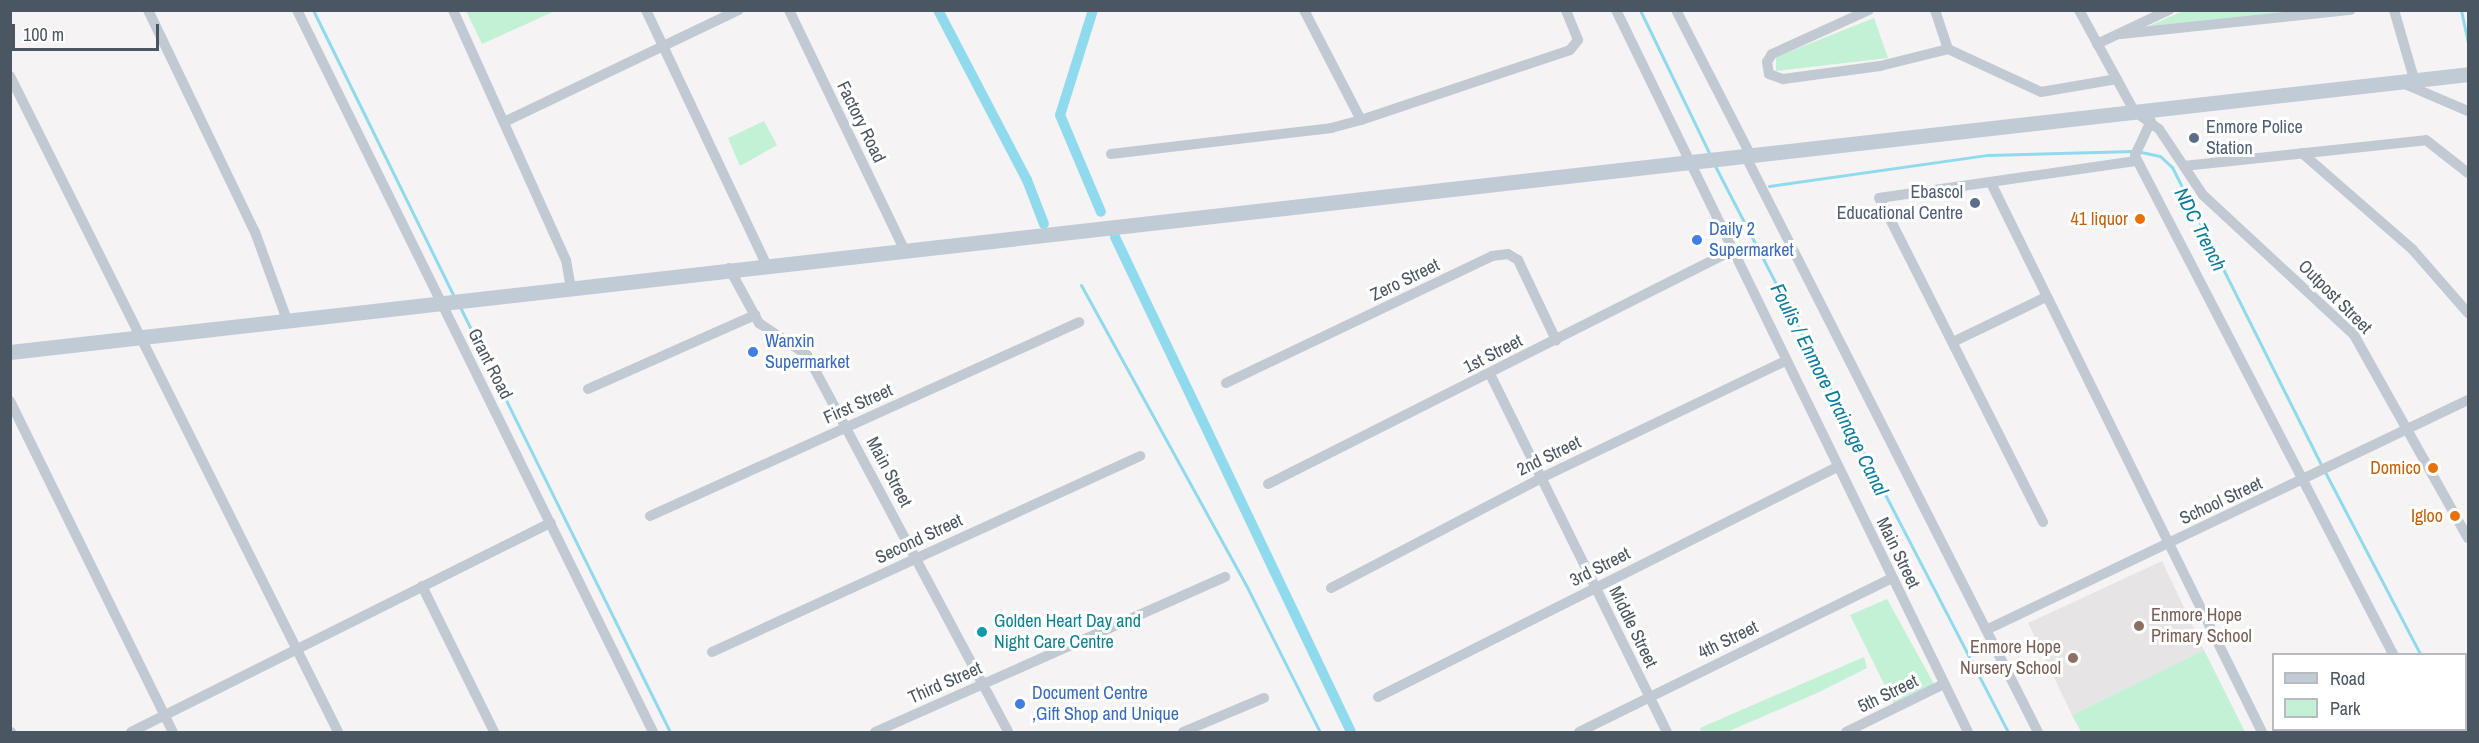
<!DOCTYPE html>
<html>
<head>
<meta charset="utf-8">
<style>
  body { margin:0 }
  #map { position:relative; width:2479px; height:743px; overflow:hidden; background:#f5f3f3; font-family:"Archivo Narrow",sans-serif }
  div>[style] { position:absolute }
  [style*='--x'] { left:calc(var(--x)*1px); top:calc(var(--y)*1px); width:calc(var(--w)*1px); rotate:calc(var(--a)*1deg) }
  .education>* { inset:0; background:#e6e4e5 }
  .green>* { inset:0; background:#c3f1d5 }
  .stream>* { height:3px; margin:-1.5px; padding:0 1.5px; transform-origin:1.5px; border-radius:1.5px; background:#90daee }
  .canal>* { height:10px; margin:-5px; padding:0 5px; transform-origin:5px; border-radius:5px; background:#90daee }
  .street>* { height:10px; margin:-5px; padding:0 5px; transform-origin:5px; border-radius:5px; background:#c1cad2 }
  .secondary>* { height:15px; margin:-7.5px; padding:0 7.5px; transform-origin:7.5px; border-radius:7.5px; background:#c1cbd6 }
  .dots>* { width:16px; height:16px; translate:-50% -50%; box-sizing:border-box; border:3px solid #fff; border-radius:50% }
  span { translate:-50% -50%; white-space:nowrap; text-align:center; line-height:1.15; -webkit-text-stroke:6px #fff; paint-order:stroke }
  .street-label { font-size:18px; color:#4a5661 }
  .service-label { font-size:18px; color:#4e5e75 }
  .left { translate:0 -50%; text-align:left }
  .right { translate:-100% -50%; text-align:right }
  .food-label { font-size:18px; color:#c56008 }
  .shop-label { font-size:18px; color:#366cbe }
  .education-label { font-size:18px; color:#785e54 }
  .culture-label { font-size:18px; color:#0d838f }
  .water-label { font-size:20px; color:#0c7c9b; font-style:italic }
  .frame { position:absolute; inset:0; border:12px solid #4a5661; pointer-events:none }
  .legend { position:absolute; left:2272px; top:653px; width:195px; height:78px; box-sizing:border-box; background:#fff; border:2px solid #b7bbc0; margin:0; padding:8px 10px; list-style:none; font-size:18px; color:#4a5661 }
  .legend li { display:flex; align-items:center; gap:12px; height:30px }
  .legend b { width:30px; border:2px solid #b7bbc0 }
  .scale { position:absolute; left:12px; top:24px; width:147px; height:27px; box-sizing:border-box; border:3px solid #4a5661; border-top:0; padding-left:8px; font-size:18px; line-height:21px; white-space:nowrap; color:#4a5661; -webkit-text-stroke:4px #fff; paint-order:stroke }
</style>
</head>
<body>
<div id="map">
  <div class="education">
    <i style="clip-path:polygon(2162px 561px,2204px 650px,2072px 715px,2028px 623px)"></i>
  </div>
  <div class="green">
    <i style="clip-path:polygon(466px 11px,555px 11px,482px 44px)"></i>
    <i style="clip-path:polygon(2183px 11px,2296px 11px,2149px 26px)"></i>
    <i style="clip-path:polygon(1874px 18px,1888px 58px,1776px 71px,1776px 57px)"></i>
    <i style="clip-path:polygon(764px 121px,777px 145px,740px 166px,728px 138px)"></i>
    <i style="clip-path:polygon(1887px 599px,1934px 684px,1894px 704px,1850px 615px)"></i>
    <i style="clip-path:polygon(2204px 650px,2245px 732px,2081px 732px,2072px 715px)"></i>
    <i style="clip-path:polygon(1864px 657px,1867px 668px,1817px 693px,1727px 732px,1701px 732px,1700px 728px)"></i>
  </div>
  <div class="stream">
    <i style="--x:313;--y:10;--w:319;--a:63.8"></i>
    <i style="--x:1640;--y:10;--w:161;--a:64.2"></i>
    <i style="--x:2461;--y:10;--w:35;--a:78"></i>
    <i style="--x:2141;--y:152;--w:19;--a:12"></i>
    <i style="--x:2160;--y:156;--w:16;--a:43"></i>
    <i style="--x:2172;--y:167;--w:335;--a:63.4"></i>
    <i style="--x:1714;--y:164;--w:640;--a:62.63"></i>
    <i style="--x:1769;--y:186;--w:221;--a:-8.1"></i>
    <i style="--x:1988;--y:155;--w:146;--a:-1.6"></i>
    <i style="--x:1081;--y:285;--w:347;--a:61.2"></i>
    <i style="--x:1248;--y:589;--w:160;--a:63.3"></i>
    <i style="--x:459;--y:305;--w:476;--a:63.7"></i>
    <i style="--x:2325;--y:472;--w:205;--a:62.4"></i>
    <i style="--x:2459;--y:730;--w:3;--a:45"></i>
  </div>
  <div class="canal">
    <i style="--x:938;--y:10;--w:192;--a:62.4"></i>
    <i style="--x:1027;--y:180;--w:47;--a:68.9"></i>
    <i style="--x:1093;--y:10;--w:110;--a:107.4"></i>
    <i style="--x:1060;--y:115;--w:105;--a:67.1"></i>
    <i style="--x:1115;--y:237;--w:548;--a:64.51"></i>
  </div>
  <div class="street">
    <i style="--x:148;--y:10;--w:246;--a:64.3"></i>
    <i style="--x:255;--y:232;--w:94;--a:70"></i>
    <i style="--x:297;--y:10;--w:805;--a:63.75"></i>
    <i style="--x:453;--y:10;--w:274;--a:65.7"></i>
    <i style="--x:566;--y:260;--w:28;--a:80"></i>
    <i style="--x:646;--y:10;--w:281;--a:64.7"></i>
    <i style="--x:789;--y:10;--w:263;--a:64.3"></i>
    <i style="--x:1304;--y:10;--w:124;--a:62.6"></i>
    <i style="--x:1616;--y:10;--w:803;--a:64.01"></i>
    <i style="--x:1676;--y:10;--w:162;--a:62.8"></i>
    <i style="--x:1869;--y:10;--w:107;--a:155.6"></i>
    <i style="--x:1772;--y:54;--w:9;--a:122"></i>
    <i style="--x:1767;--y:62;--w:12;--a:81"></i>
    <i style="--x:1769;--y:74;--w:15;--a:20"></i>
    <i style="--x:1783;--y:79;--w:98;--a:-7.6"></i>
    <i style="--x:1880;--y:66;--w:70;--a:-14"></i>
    <i style="--x:1948;--y:49;--w:102;--a:24.8"></i>
    <i style="--x:2041;--y:92;--w:77;--a:-9.7"></i>
    <i style="--x:1935;--y:10;--w:41;--a:71.6"></i>
    <i style="--x:2079;--y:10;--w:115;--a:61.4"></i>
    <i style="--x:2134;--y:111;--w:31;--a:36"></i>
    <i style="--x:2159;--y:129;--w:79;--a:56.3"></i>
    <i style="--x:2203;--y:195;--w:206;--a:42.8"></i>
    <i style="--x:2354;--y:335;--w:233;--a:60.7"></i>
    <i style="--x:2394;--y:10;--w:72;--a:73.8"></i>
    <i style="--x:2121;--y:34;--w:231;--a:-6"></i>
    <i style="--x:2097;--y:44;--w:80;--a:-25.3"></i>
    <i style="--x:10;--y:76;--w:733;--a:63.43"></i>
    <i style="--x:2400;--y:82;--w:74;--a:23.1"></i>
    <i style="--x:2151;--y:121;--w:38;--a:115"></i>
    <i style="--x:2135;--y:156;--w:561;--a:62.61"></i>
    <i style="--x:504;--y:122;--w:260;--a:-25.5"></i>
    <i style="--x:2302;--y:153;--w:147;--a:41.1"></i>
    <i style="--x:2413;--y:250;--w:84;--a:48.9"></i>
    <i style="--x:1111;--y:154;--w:222;--a:-6.7"></i>
    <i style="--x:1331;--y:128;--w:31;--a:-15"></i>
    <i style="--x:1361;--y:120;--w:220;--a:-18.5"></i>
    <i style="--x:1570;--y:50;--w:13;--a:-51"></i>
    <i style="--x:1578;--y:40;--w:32;--a:-112"></i>
    <i style="--x:1745;--y:155;--w:647;--a:63.08"></i>
    <i style="--x:2184;--y:166;--w:243;--a:-6.1"></i>
    <i style="--x:2426;--y:140;--w:53;--a:38.2"></i>
    <i style="--x:1991;--y:183;--w:612;--a:63.73"></i>
    <i style="--x:729;--y:268;--w:63;--a:61.4"></i>
    <i style="--x:759;--y:323;--w:58;--a:33.7"></i>
    <i style="--x:807;--y:355;--w:427;--a:61.9"></i>
    <i style="--x:1953;--y:342;--w:101;--a:-25.8"></i>
    <i style="--x:1490;--y:374;--w:399;--a:63.7"></i>
    <i style="--x:1226;--y:383;--w:295;--a:-25.5"></i>
    <i style="--x:1492;--y:256;--w:16;--a:-7"></i>
    <i style="--x:1508;--y:254;--w:12;--a:31"></i>
    <i style="--x:1518;--y:260;--w:89;--a:64.6"></i>
    <i style="--x:588;--y:389;--w:183;--a:-23.9"></i>
    <i style="--x:10;--y:401;--w:369;--a:63.8"></i>
    <i style="--x:1268;--y:484;--w:518;--a:-26.71"></i>
    <i style="--x:650;--y:516;--w:471;--a:-24.3"></i>
    <i style="--x:2043;--y:522;--w:363;--a:-116.8"></i>
    <i style="--x:1879;--y:198;--w:261;--a:-8.2"></i>
    <i style="--x:422;--y:586;--w:163;--a:63.7"></i>
    <i style="--x:1331;--y:588;--w:237;--a:-27.6"></i>
    <i style="--x:1541;--y:478;--w:271;--a:-25.6"></i>
    <i style="--x:1986;--y:630;--w:534;--a:-25.51"></i>
    <i style="--x:712;--y:652;--w:471;--a:-24.6"></i>
    <i style="--x:1378;--y:697;--w:513;--a:-26.61"></i>
    <i style="--x:2432;--y:730;--w:2;--a:63"></i>
    <i style="--x:10;--y:732;--w:1;--a:0"></i>
    <i style="--x:131;--y:732;--w:469;--a:-26.5"></i>
    <i style="--x:875;--y:732;--w:383;--a:-23.9"></i>
    <i style="--x:1183;--y:732;--w:88;--a:-22.8"></i>
    <i style="--x:1579;--y:732;--w:349;--a:-26.2"></i>
    <i style="--x:1846;--y:732;--w:109;--a:-26.1"></i>
    <i style="--x:2417;--y:732;--w:7;--a:-16"></i>
  </div>
  <div class="secondary">
    <i style="--x:10;--y:352;--w:2474;--a:-6.45"></i>
  </div>
  <div class="dots">
    <i style="left:2194px;top:138px;background:#5c6f8a"></i>
    <i style="left:1975px;top:203px;background:#5c6f8a"></i>
    <i style="left:2140px;top:219px;background:#e8710a"></i>
    <i style="left:1697px;top:240px;background:#3f7fe0"></i>
    <i style="left:753px;top:352px;background:#3f7fe0"></i>
    <i style="left:2433px;top:468px;background:#e8710a"></i>
    <i style="left:2455px;top:516px;background:#e8710a"></i>
    <i style="left:2139px;top:626px;background:#8d6e63"></i>
    <i style="left:982px;top:632px;background:#0f9aa8"></i>
    <i style="left:2073px;top:658px;background:#8d6e63"></i>
    <i style="left:1020px;top:704px;background:#3f7fe0"></i>
  </div>
  <div class="street-label">
    <span style="left:861px;top:122px;rotate:64deg">Factory Road</span>
    <span style="left:1405px;top:280px;rotate:-26deg">Zero Street</span>
    <span style="left:2335px;top:297px;rotate:45deg">Outpost Street</span>
    <span style="left:1493px;top:354px;rotate:-27deg">1st Street</span>
    <span style="left:490px;top:364px;rotate:63deg">Grant Road</span>
    <span style="left:858px;top:404px;rotate:-24deg">First Street</span>
    <span style="left:1549px;top:456px;rotate:-26deg">2nd Street</span>
    <span style="left:889px;top:472px;rotate:62deg">Main Street</span>
    <span style="left:2221px;top:501px;rotate:-25deg">School Street</span>
    <span style="left:919px;top:539px;rotate:-25deg">Second Street</span>
    <span style="left:1898px;top:553px;rotate:64deg">Main Street</span>
    <span style="left:1600px;top:567px;rotate:-27deg">3rd Street</span>
    <span style="left:1633px;top:627px;rotate:64deg">Middle Street</span>
    <span style="left:1728px;top:640px;rotate:-26deg">4th Street</span>
    <span style="left:945px;top:683px;rotate:-24deg">Third Street</span>
    <span style="left:1888px;top:694px;rotate:-26deg">5th Street</span>
  </div>
  <div class="service-label">
    <span class="left" style="left:2206px;top:138px">Enmore Police<br>Station</span>
    <span class="right" style="left:1963px;top:203px">Ebascol<br>Educational Centre</span>
  </div>
  <div class="food-label">
    <span class="right" style="left:2128px;top:219px">41 liquor</span>
    <span class="right" style="left:2421px;top:468px">Domico</span>
    <span class="right" style="left:2443px;top:516px">Igloo</span>
  </div>
  <div class="shop-label">
    <span class="left" style="left:1709px;top:240px">Daily 2<br>Supermarket</span>
    <span class="left" style="left:765px;top:352px">Wanxin<br>Supermarket</span>
    <span class="left" style="left:1032px;top:704px">Document Centre<br>,Gift Shop and Unique</span>
  </div>
  <div class="education-label">
    <span class="left" style="left:2151px;top:626px">Enmore Hope<br>Primary School</span>
    <span class="right" style="left:2061px;top:658px">Enmore Hope<br>Nursery School</span>
  </div>
  <div class="culture-label">
    <span class="left" style="left:994px;top:632px">Golden Heart Day and<br>Night Care Centre</span>
  </div>
  <div class="water-label">
    <span style="left:2201px;top:229px;rotate:63deg">NDC Trench</span>
    <span style="left:1830px;top:389px;rotate:63deg">Foulis / Enmore Drainage Canal</span>
  </div>
  <div class="frame"></div>
  <ul class="legend">
  <li><b style="height:8px;background:#c1cbd6"></b>Road</li>
  <li><b style="height:16px;background:#c3f1d5"></b>Park</li>
  </ul>
  <div class="scale">100 m</div>
</div>
</body>
</html>
